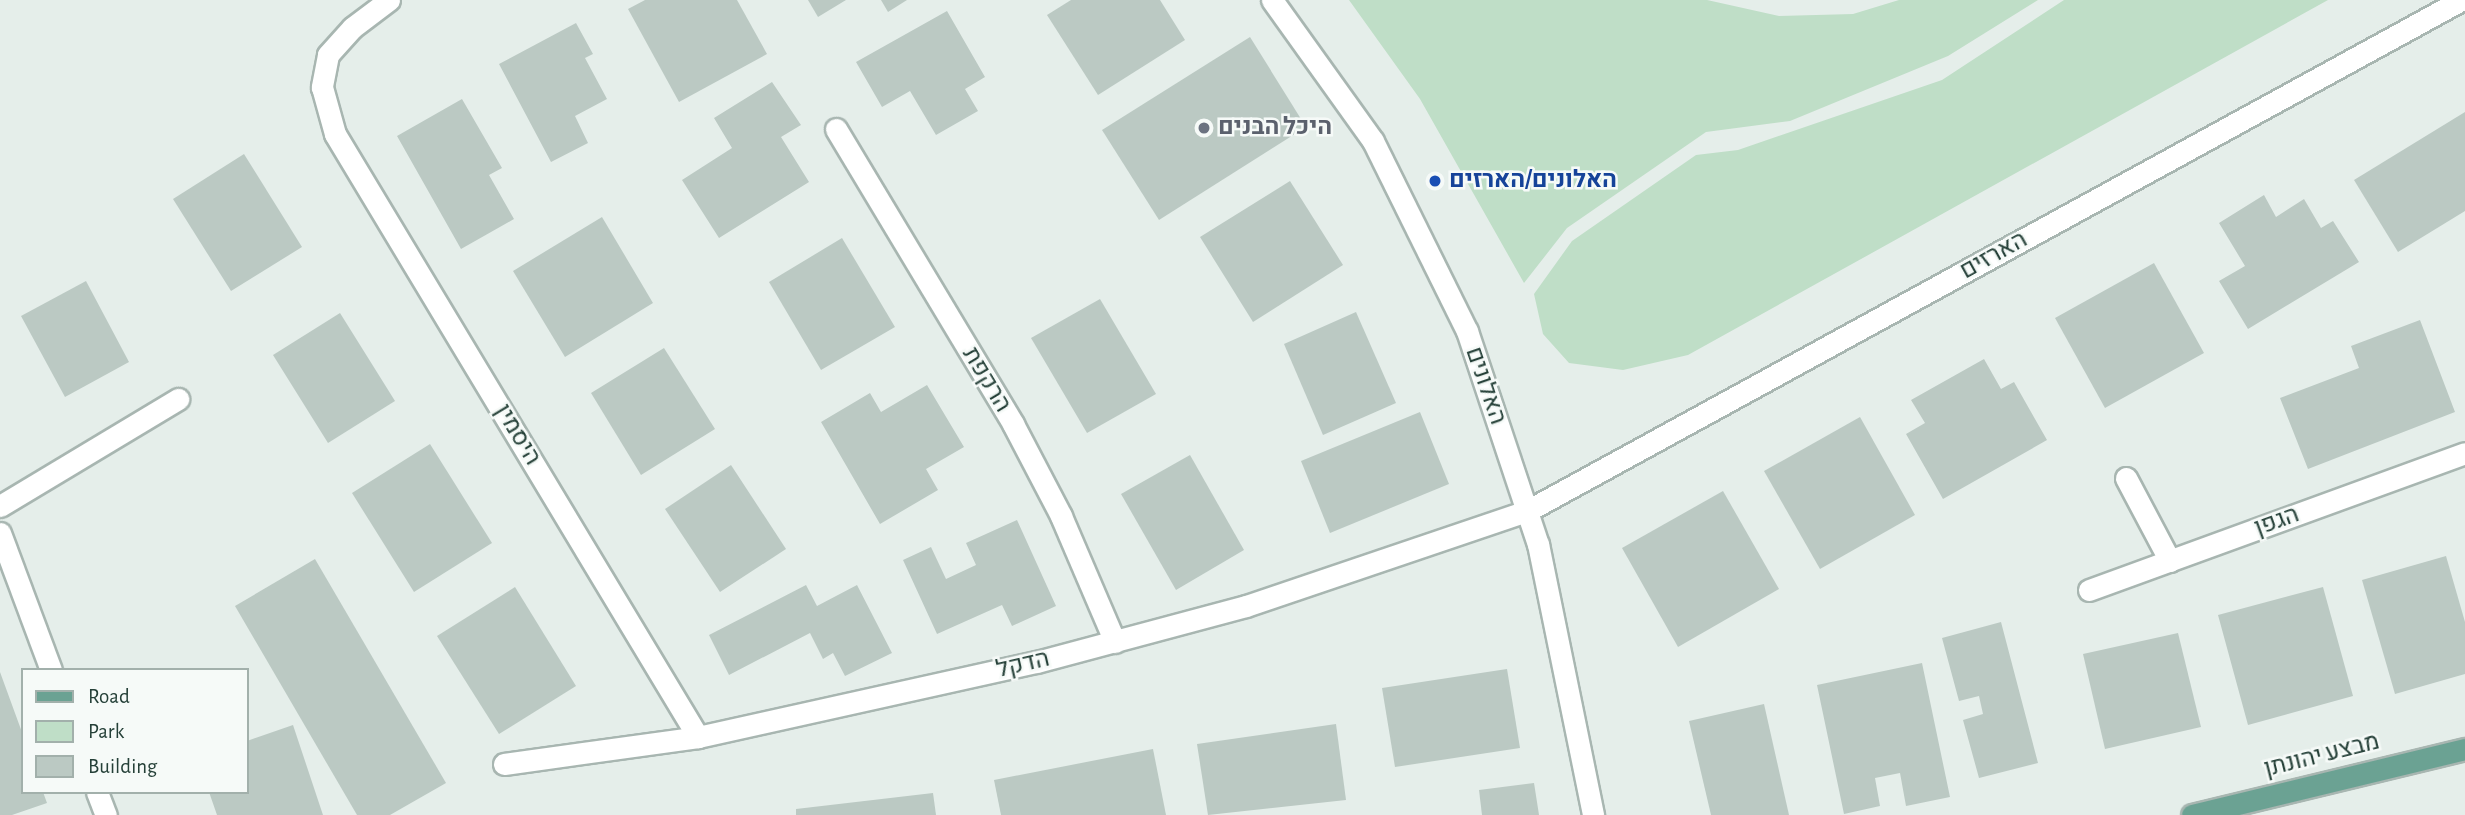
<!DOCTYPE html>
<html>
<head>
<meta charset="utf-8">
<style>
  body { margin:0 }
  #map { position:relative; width:2465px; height:815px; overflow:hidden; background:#e5eeea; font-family:"Alegreya Sans",Heebo,sans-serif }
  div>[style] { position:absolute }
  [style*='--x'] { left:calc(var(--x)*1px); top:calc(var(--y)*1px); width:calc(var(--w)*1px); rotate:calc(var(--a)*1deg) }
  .green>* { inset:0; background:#bfdec7 }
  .building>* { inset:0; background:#bbc9c3 }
  .roads { filter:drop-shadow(2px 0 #a8b6b1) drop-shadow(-2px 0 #a8b6b1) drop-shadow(0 2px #a8b6b1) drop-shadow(0 -2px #a8b6b1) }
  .minor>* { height:21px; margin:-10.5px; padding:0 10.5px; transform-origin:10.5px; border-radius:10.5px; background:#fff }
  .major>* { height:21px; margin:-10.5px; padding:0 10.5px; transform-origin:10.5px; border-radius:10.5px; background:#6ba293 }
  .dots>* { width:19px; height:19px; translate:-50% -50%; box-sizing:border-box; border:4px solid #f6faf8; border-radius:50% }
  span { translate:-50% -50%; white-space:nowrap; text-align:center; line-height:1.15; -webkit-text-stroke:5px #f6faf8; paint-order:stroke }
  .worship-label { font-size:24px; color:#5b616d; font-weight:700 }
  .left { translate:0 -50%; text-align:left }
  .transit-label { font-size:24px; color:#164399; font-weight:700 }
  .street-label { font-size:24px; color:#254038 }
  .legend { position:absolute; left:21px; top:668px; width:228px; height:126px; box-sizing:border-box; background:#f6faf8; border:2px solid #a2b0ab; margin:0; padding:9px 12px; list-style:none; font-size:21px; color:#254038 }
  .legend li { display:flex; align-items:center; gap:14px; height:35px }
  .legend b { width:35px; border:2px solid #a2b0ab }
</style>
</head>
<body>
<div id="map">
  <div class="green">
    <i style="clip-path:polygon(1349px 0,1707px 0,1779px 16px,1853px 14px,1899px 0,2038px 0,1948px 56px,1790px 121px,1706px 132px,1567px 228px,1524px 283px,1420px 99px)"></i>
    <i style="clip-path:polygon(2064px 0,2328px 0,1688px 355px,1623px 370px,1569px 363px,1543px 334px,1534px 294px,1572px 241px,1696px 155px,1738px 150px,1942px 80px)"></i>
  </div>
  <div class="building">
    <i style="clip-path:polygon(645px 0,737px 0,767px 54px,679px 102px,628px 9px)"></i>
    <i style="clip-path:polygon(808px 0,846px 0,818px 17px)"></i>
    <i style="clip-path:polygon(881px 0,907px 0,888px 12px)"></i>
    <i style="clip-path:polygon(1071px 0,1160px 0,1185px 40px,1098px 95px,1047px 15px)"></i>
    <i style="clip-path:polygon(947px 11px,985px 77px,965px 89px,978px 111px,936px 135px,910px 91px,882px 107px,856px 62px)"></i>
    <i style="clip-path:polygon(576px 23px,593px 54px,585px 58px,607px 99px,575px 116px,588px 143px,551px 162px,499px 64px)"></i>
    <i style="clip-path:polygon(1250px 37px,1306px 127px,1159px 220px,1102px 130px)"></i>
    <i style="clip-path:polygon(772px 82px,801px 125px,781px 137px,809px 182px,719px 238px,682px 180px,732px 148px,714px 118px)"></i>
    <i style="clip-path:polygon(462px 99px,502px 168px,489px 175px,514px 219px,461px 249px,397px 136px)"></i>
    <i style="clip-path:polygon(2465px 112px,2465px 211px,2398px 252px,2354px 180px)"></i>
    <i style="clip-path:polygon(244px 154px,302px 247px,231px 291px,173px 199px)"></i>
    <i style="clip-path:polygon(1290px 181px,1343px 265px,1253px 322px,1200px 237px)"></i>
    <i style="clip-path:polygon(2264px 195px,2276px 217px,2304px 199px,2321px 228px,2333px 221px,2359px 262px,2248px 329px,2219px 281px,2245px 266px,2219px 223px)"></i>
    <i style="clip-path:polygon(602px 217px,653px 303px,565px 357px,513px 271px)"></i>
    <i style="clip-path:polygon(842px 238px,895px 327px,821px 370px,769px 282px)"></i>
    <i style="clip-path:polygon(2154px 263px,2204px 353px,2105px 408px,2055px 318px)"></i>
    <i style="clip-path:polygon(86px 281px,129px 362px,65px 397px,21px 316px)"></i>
    <i style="clip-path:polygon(1100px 299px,1156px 394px,1087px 433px,1031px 338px)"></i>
    <i style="clip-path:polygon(1356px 312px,1396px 403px,1323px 435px,1284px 344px)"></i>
    <i style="clip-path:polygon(340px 313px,395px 401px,328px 443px,273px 355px)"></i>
    <i style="clip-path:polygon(2420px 320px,2455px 412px,2308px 469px,2280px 398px,2359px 368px,2351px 346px)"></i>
    <i style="clip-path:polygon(664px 348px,715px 429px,641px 475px,591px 393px)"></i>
    <i style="clip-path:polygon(1984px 359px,2001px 389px,2014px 382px,2047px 440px,1943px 499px,1906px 434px,1925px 423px,1911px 400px)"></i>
    <i style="clip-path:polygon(927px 385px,964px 447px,926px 469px,938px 490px,880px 524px,821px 422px,870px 393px,881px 412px)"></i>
    <i style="clip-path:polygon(1420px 412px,1449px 484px,1330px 533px,1301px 461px)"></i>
    <i style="clip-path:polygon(1860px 417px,1915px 515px,1820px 569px,1764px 471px)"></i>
    <i style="clip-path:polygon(430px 444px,492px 543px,414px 592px,352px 493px)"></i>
    <i style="clip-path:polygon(1190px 455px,1244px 550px,1176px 590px,1121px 494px)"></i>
    <i style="clip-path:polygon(731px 465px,786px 549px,720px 592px,665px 509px)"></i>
    <i style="clip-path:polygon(1723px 491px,1779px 589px,1678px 647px,1622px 548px)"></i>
    <i style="clip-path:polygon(1017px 520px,1056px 606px,1012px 626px,1002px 605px,937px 634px,903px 560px,931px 547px,946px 579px,976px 565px,966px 543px)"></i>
    <i style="clip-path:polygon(2446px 556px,2465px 622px,2465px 674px,2395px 694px,2362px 580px)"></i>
    <i style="clip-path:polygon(315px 559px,446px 783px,390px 815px,357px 815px,235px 606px)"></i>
    <i style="clip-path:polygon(806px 585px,817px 606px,857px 585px,892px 653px,845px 676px,833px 653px,823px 659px,810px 633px,729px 675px,709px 635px)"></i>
    <i style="clip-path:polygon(515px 587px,576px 686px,499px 734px,437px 636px)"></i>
    <i style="clip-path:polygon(2323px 587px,2353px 696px,2248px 725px,2218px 615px)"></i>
    <i style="clip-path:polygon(2001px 622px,2038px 763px,1979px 778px,1963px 720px,1983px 714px,1979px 696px,1959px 701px,1942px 638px)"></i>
    <i style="clip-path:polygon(2178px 633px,2201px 727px,2105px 749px,2083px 654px)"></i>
    <i style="clip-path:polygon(1922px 663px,1950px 797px,1906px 806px,1900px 773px,1875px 778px,1880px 806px,1844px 814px,1817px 685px)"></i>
    <i style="clip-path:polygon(1507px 669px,1520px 748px,1395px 767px,1382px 688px)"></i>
    <i style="clip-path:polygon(0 672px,23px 735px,23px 792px,43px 792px,47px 803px,12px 815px,0 815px)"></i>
    <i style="clip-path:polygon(1764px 704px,1789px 815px,1711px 815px,1689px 721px)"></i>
    <i style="clip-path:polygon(1336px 724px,1346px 800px,1208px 815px,1197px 744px)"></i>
    <i style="clip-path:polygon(293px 725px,323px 815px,217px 815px,209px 792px,247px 792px,247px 741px)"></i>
    <i style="clip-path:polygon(1153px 749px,1166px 815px,1001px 815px,994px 780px)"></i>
    <i style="clip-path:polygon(1534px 783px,1539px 815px,1482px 815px,1479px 790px)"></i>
    <i style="clip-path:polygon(933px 793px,936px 815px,796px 815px,796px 809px)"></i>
  </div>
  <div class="roads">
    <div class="minor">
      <i style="--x:389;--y:0;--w:46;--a:142.9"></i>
      <i style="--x:352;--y:28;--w:36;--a:132"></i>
      <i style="--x:328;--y:55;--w:33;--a:101"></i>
      <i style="--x:322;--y:87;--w:49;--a:74.5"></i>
      <i style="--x:335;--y:134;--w:704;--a:58.95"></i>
      <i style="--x:1272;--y:0;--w:173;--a:54.4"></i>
      <i style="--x:1373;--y:141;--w:212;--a:63.7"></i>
      <i style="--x:1467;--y:331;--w:225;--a:71.6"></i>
      <i style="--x:1538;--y:544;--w:277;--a:78.5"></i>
      <i style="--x:836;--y:129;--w:344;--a:59"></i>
      <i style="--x:1013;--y:424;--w:104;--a:62.4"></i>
      <i style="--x:1061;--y:516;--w:137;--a:66.8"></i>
      <i style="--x:2126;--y:478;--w:94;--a:62.1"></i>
      <i style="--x:0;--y:506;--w:208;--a:-31"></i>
      <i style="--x:0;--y:533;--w:146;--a:69.6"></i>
      <i style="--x:2089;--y:590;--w:400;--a:-20"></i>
      <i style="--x:504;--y:764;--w:196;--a:-7.9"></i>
      <i style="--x:698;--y:737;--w:347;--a:-12.5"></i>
      <i style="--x:1037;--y:662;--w:216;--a:-15"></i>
      <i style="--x:1246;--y:606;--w:297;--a:-18.7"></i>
      <i style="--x:1527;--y:511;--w:1065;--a:-28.68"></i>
      <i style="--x:97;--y:792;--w:25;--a:69"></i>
    </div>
    <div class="major">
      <i style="--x:2192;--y:815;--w:281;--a:-13.6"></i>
    </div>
  </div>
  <div class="dots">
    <i style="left:1204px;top:128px;background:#6b7280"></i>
    <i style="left:1435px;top:181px;background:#1a4fb4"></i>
  </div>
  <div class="worship-label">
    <span class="left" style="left:1218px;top:128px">היכל הבנים</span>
  </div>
  <div class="transit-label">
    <span class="left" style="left:1449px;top:181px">האלונים/הארזים</span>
  </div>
  <div class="street-label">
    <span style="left:1994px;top:256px;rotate:-29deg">הארזים</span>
    <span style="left:986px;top:380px;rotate:59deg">הרקפת</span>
    <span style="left:1485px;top:386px;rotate:71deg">האלונים</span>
    <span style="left:517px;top:435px;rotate:59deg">היסמין</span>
    <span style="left:2277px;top:522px;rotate:-20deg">הגפן</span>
    <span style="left:1023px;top:665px;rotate:-13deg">הדקל</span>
    <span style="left:2322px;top:756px;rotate:-14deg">מבצע יהונתן</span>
  </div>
  <ul class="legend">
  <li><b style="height:9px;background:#6ba293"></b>Road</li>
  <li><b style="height:19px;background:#bfdec7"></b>Park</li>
  <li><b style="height:19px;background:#bbc9c3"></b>Building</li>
  </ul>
</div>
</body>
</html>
